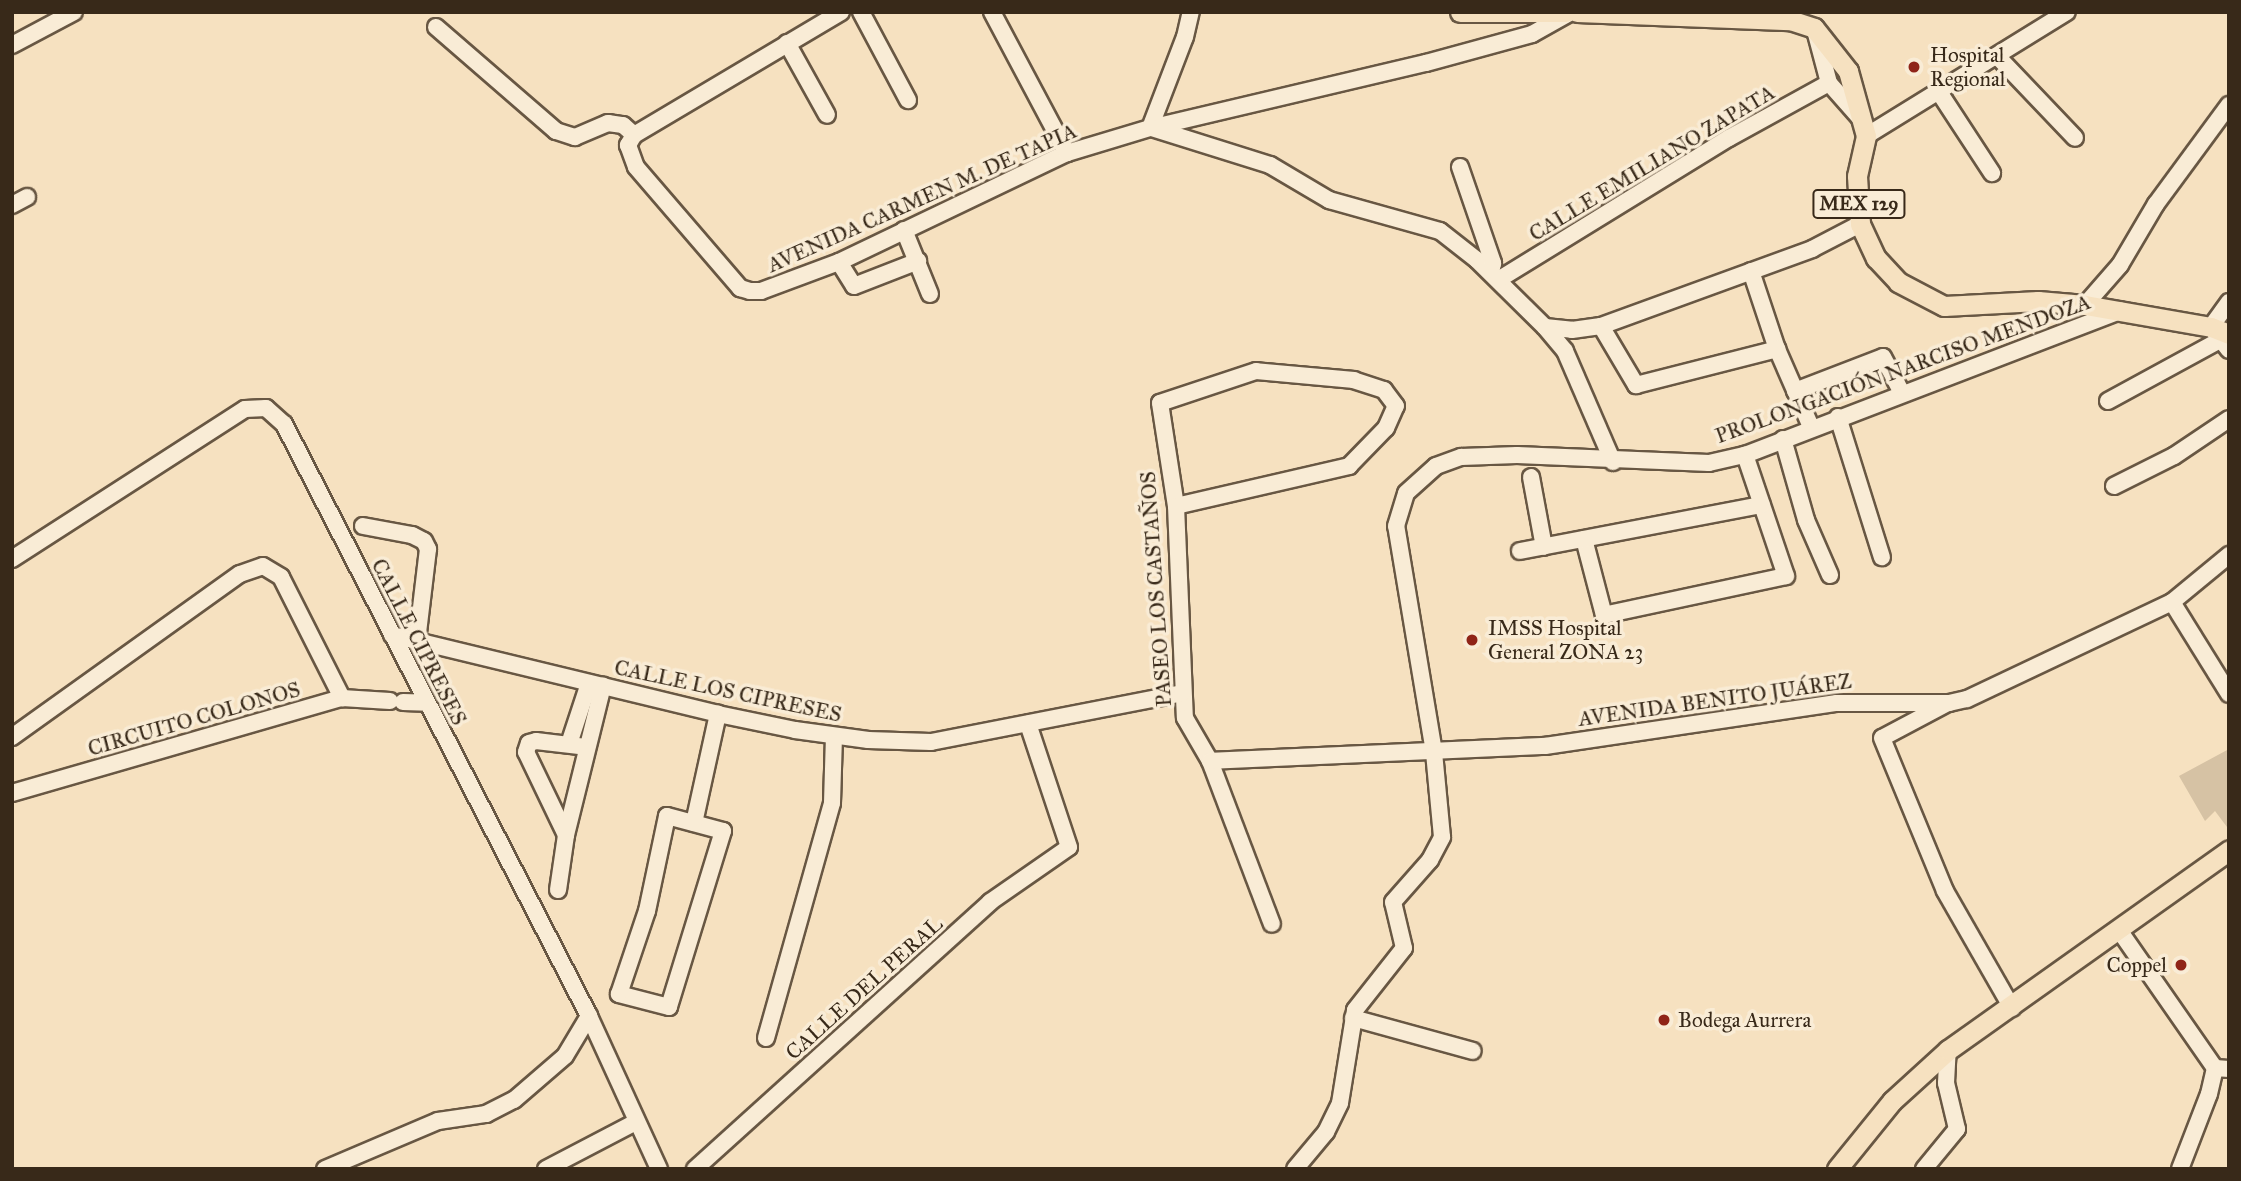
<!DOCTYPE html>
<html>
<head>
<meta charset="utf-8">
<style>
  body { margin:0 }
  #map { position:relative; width:2241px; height:1181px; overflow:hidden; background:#f6e1c0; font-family:"IM FELL Great Primer",serif }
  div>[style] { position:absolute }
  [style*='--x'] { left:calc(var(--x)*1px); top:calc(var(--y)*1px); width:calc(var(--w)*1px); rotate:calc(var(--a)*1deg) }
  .green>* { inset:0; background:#d6c2a4 }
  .roads { filter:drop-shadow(2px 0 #685743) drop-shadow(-2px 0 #685743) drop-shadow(0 2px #685743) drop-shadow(0 -2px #685743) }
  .minor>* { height:16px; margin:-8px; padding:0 8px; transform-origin:8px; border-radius:8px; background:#f9ecd6 }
  .major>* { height:19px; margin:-9.5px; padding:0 9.5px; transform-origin:9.5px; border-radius:9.5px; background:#f6e1c0 }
  .dots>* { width:19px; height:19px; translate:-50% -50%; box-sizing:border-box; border:4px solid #f9ecd6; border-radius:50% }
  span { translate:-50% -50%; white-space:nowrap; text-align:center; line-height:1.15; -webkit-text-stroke:7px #f9ecd6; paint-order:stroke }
  .shield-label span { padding:2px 5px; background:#f9ecd6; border:2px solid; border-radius:5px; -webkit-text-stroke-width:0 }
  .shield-label { font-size:19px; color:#382919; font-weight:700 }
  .poi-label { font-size:21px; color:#382919 }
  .left { translate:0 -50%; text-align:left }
  .right { translate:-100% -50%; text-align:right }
  .street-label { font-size:21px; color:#382919 }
  .frame { position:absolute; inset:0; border:14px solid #382919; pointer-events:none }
</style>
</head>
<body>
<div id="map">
  <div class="green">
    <i style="clip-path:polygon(2229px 749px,2229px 826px,2227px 827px,2215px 811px,2205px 821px,2179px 776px)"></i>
  </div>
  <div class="roads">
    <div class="minor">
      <i style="--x:841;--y:12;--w:241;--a:149.3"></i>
      <i style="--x:634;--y:135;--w:12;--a:121"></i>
      <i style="--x:628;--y:145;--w:23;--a:70"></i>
      <i style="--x:636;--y:167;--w:160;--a:49.3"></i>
      <i style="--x:740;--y:288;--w:10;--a:17"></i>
      <i style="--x:750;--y:291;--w:11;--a:0"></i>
      <i style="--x:761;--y:291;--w:83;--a:-20.4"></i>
      <i style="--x:839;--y:262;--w:253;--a:-25.6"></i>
      <i style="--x:1067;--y:153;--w:87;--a:-16.8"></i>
      <i style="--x:1150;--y:128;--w:284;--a:-13.3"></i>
      <i style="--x:1426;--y:63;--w:110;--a:-15.3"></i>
      <i style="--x:1532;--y:34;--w:45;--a:-29.4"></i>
      <i style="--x:861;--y:12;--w:100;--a:61.9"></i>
      <i style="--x:992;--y:12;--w:160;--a:62"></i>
      <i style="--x:436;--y:27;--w:159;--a:40.9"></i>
      <i style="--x:556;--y:131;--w:20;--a:18"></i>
      <i style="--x:575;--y:137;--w:36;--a:-23"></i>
      <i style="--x:608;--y:123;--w:15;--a:8"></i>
      <i style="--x:623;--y:125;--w:15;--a:42"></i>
      <i style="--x:1816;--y:34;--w:51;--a:75.1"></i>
      <i style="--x:1829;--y:83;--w:45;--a:48.6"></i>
      <i style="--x:787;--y:43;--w:82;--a:60.9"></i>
      <i style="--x:12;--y:45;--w:70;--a:-28"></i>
      <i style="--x:1997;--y:56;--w:113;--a:46.4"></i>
      <i style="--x:1939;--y:92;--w:97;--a:56.8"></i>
      <i style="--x:1150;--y:128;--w:97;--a:-69"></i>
      <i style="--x:1185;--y:37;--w:26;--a:-77"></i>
      <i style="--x:1152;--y:128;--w:124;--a:17.4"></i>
      <i style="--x:1270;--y:165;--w:69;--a:30.7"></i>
      <i style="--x:1329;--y:200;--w:115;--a:15.6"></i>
      <i style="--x:1440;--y:231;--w:47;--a:38.1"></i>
      <i style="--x:1477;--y:260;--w:95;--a:44.6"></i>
      <i style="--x:1545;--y:327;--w:27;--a:6"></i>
      <i style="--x:1572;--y:330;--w:29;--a:-8"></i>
      <i style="--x:1601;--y:326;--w:225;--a:-20"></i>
      <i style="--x:1812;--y:249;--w:54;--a:-27.5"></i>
      <i style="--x:1866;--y:136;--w:236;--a:-31.7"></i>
      <i style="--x:1460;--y:167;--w:102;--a:71"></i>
      <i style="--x:1493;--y:263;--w:10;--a:101"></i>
      <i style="--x:12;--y:205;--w:17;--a:-28"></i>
      <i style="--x:904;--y:230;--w:69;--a:67.9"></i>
      <i style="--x:839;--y:262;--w:28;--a:58"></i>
      <i style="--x:854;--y:286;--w:69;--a:-21.3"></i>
      <i style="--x:1751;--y:271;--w:82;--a:71.6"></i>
      <i style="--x:1777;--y:349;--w:85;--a:66.4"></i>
      <i style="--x:1498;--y:280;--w:271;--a:-31.6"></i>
      <i style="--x:1729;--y:138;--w:114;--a:-28.8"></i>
      <i style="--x:2229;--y:302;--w:31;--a:126"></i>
      <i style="--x:2211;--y:327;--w:29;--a:52"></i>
      <i style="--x:2085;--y:305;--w:53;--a:-48.8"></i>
      <i style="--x:2120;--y:265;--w:71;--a:-59.5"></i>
      <i style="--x:2156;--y:204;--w:123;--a:-53.6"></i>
      <i style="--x:1601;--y:326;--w:69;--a:59.3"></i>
      <i style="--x:1636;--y:385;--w:146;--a:-14.3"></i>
      <i style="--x:1545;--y:327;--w:31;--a:50"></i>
      <i style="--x:1565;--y:351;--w:121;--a:66.6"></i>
      <i style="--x:1795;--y:391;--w:94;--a:-21.1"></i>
      <i style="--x:1883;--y:357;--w:41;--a:62.2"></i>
      <i style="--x:2108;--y:401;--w:138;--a:-28.6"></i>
      <i style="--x:1838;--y:417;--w:147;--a:72.6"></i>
      <i style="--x:1783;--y:439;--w:84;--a:74.1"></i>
      <i style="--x:1806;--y:520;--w:60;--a:66.4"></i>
      <i style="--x:1531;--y:477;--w:71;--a:79.5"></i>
      <i style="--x:2114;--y:486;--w:67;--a:-26.6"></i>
      <i style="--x:2174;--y:456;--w:66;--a:-33.9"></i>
      <i style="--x:1176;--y:506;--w:178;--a:-13"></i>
      <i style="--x:1349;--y:466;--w:53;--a:-45.8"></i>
      <i style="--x:1386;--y:428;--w:24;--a:-66"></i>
      <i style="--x:1396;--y:406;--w:20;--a:-127"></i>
      <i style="--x:1384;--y:390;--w:32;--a:-162"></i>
      <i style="--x:1354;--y:380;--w:98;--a:-174.8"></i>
      <i style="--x:1256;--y:371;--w:101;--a:161.6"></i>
      <i style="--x:1160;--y:403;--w:104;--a:81.2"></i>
      <i style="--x:1176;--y:506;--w:212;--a:87.6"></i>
      <i style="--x:1185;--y:718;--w:50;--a:59.8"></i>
      <i style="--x:1210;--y:761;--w:174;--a:69.2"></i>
      <i style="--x:363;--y:526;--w:50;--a:10.4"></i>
      <i style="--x:412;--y:535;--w:13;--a:27"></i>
      <i style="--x:424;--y:541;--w:9;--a:63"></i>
      <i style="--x:428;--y:549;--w:93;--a:96.8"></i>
      <i style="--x:1584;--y:539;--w:79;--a:75.3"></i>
      <i style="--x:1604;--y:615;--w:186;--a:-12.1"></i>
      <i style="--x:1786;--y:576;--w:128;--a:-108.7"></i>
      <i style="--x:1520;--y:551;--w:246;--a:-10.8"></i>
      <i style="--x:12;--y:559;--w:277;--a:-32.8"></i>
      <i style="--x:245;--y:409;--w:21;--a:-3"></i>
      <i style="--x:266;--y:408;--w:24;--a:42"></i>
      <i style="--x:284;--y:424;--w:666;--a:62.74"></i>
      <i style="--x:589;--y:1016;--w:168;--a:65.4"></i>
      <i style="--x:2172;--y:602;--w:108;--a:58.2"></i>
      <i style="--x:392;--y:635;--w:335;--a:13.6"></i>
      <i style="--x:718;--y:714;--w:79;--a:11.7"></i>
      <i style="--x:795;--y:730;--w:74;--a:7.8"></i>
      <i style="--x:868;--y:740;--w:63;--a:1.8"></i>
      <i style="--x:931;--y:742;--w:256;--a:-11"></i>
      <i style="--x:403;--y:702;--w:24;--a:2"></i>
      <i style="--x:1946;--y:704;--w:72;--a:152"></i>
      <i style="--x:1882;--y:738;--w:165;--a:67.6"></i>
      <i style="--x:1945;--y:891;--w:135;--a:60.2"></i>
      <i style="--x:12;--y:737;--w:280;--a:-35.6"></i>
      <i style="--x:240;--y:574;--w:24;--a:-19"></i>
      <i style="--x:263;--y:566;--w:21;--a:31"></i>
      <i style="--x:281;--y:577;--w:136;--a:63.2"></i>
      <i style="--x:569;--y:744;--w:64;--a:-71.8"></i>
      <i style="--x:1210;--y:761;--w:335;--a:-2.6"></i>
      <i style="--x:1545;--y:746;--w:295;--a:-8.4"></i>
      <i style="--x:1837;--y:703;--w:112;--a:0"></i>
      <i style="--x:1949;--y:703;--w:18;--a:-13"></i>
      <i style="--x:1967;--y:699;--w:227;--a:-25.3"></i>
      <i style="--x:2172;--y:602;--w:74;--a:-39.5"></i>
      <i style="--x:12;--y:793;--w:343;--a:-16.1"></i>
      <i style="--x:342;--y:698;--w:48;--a:3.6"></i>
      <i style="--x:667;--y:816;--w:58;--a:15"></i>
      <i style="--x:723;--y:831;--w:184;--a:107.1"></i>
      <i style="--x:669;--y:1007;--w:52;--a:-165.4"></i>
      <i style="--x:619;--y:994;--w:88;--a:-71.4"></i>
      <i style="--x:647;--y:911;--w:97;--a:-78.1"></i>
      <i style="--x:694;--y:823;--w:112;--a:-77.6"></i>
      <i style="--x:566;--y:835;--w:92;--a:-115.7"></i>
      <i style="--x:526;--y:752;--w:9;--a:-72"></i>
      <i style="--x:529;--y:743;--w:7;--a:-16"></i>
      <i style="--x:536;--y:741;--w:50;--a:6.8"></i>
      <i style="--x:558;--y:890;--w:56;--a:-81.7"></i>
      <i style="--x:566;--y:835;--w:154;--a:-76.1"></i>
      <i style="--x:2119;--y:930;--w:168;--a:55.2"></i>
      <i style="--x:2215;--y:1068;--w:14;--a:4"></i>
      <i style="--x:1353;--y:1018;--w:124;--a:15.4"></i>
      <i style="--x:766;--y:1038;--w:244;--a:-74.3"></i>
      <i style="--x:832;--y:803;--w:66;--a:-88.3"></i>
      <i style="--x:325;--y:1169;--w:123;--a:-23"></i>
      <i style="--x:438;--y:1121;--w:49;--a:-8.3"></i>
      <i style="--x:486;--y:1114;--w:31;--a:-27"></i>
      <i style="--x:514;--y:1100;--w:67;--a:-40.8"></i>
      <i style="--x:565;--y:1056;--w:47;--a:-59"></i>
      <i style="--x:546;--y:1169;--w:102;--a:-27.6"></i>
      <i style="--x:695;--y:1169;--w:398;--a:-42.1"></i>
      <i style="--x:990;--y:902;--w:96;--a:-34.8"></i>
      <i style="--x:1069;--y:847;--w:130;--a:-108.4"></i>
      <i style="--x:1295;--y:1169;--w:48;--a:-50"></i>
      <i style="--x:1326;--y:1132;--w:32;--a:-64"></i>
      <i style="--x:1340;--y:1103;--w:94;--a:-80.8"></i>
      <i style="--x:1355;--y:1010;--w:79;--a:-51.7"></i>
      <i style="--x:1404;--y:948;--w:47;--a:-103.4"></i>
      <i style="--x:1393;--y:902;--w:56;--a:-48.6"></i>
      <i style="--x:1430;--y:860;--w:26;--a:-62"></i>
      <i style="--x:1442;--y:837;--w:85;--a:-95.4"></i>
      <i style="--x:1434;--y:752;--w:229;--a:-99.5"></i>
      <i style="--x:1396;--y:526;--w:34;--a:-73"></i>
      <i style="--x:1406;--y:493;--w:40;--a:-42"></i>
      <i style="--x:1436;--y:466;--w:27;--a:-20"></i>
      <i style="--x:1461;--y:457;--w:56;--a:-2"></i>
      <i style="--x:1517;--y:455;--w:192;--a:2.4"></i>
      <i style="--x:1709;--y:463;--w:37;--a:-13"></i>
      <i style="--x:1745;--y:455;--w:403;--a:-21"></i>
      <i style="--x:1924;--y:1169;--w:52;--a:-50.5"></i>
      <i style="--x:1957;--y:1129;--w:47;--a:-103.4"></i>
      <i style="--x:1946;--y:1083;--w:33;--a:-87"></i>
      <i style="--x:2180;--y:1169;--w:80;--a:-68.9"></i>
      <i style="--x:2209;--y:1094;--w:27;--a:-77"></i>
    </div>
    <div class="major">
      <i style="--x:1460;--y:12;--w:106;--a:0"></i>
      <i style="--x:1577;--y:12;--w:213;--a:2.2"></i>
      <i style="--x:1790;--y:20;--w:25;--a:18"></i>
      <i style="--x:1814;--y:28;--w:55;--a:51.7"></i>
      <i style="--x:1848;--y:71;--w:67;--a:74.5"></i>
      <i style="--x:1866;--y:136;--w:41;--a:102.7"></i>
      <i style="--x:1857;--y:176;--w:48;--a:86.4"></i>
      <i style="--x:1860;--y:224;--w:38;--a:65"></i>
      <i style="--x:1876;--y:258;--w:33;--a:47"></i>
      <i style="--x:1898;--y:282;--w:52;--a:27.6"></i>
      <i style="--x:1944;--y:306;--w:94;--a:-3"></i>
      <i style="--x:2038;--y:301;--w:47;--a:4.9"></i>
      <i style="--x:2085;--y:305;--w:128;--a:9.9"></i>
      <i style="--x:2211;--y:327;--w:19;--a:21"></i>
      <i style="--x:1837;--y:1169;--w:87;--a:-51"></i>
      <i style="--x:1892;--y:1101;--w:76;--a:-42.3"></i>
      <i style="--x:1948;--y:1050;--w:345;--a:-35.4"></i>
    </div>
  </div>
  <div class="dots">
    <i style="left:1914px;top:67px;background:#8f2418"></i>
    <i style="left:1472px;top:640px;background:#8f2418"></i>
    <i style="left:2181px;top:965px;background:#8f2418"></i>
    <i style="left:1664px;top:1020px;background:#8f2418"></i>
  </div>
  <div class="shield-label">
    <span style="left:1859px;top:204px">MEX 129</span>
  </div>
  <div class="poi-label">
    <span class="left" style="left:1930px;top:67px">Hospital<br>Regional</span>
    <span class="left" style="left:1488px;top:640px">IMSS Hospital<br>General ZONA 23</span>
    <span class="right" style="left:2167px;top:965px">Coppel</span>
    <span class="left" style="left:1678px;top:1020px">Bodega Aurrera</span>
  </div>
  <div class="street-label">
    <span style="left:1652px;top:163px;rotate:-31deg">CALLE EMILIANO ZAPATA</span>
    <span style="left:922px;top:198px;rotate:-24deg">AVENIDA CARMEN M. DE TAPIA</span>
    <span style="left:1903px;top:369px;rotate:-20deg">PROLONGACIÓN NARCISO MENDOZA</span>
    <span style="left:1156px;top:589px;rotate:-94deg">PASEO LOS CASTAÑOS</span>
    <span style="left:419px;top:642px;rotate:63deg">CALLE CIPRESES</span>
    <span style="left:728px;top:691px;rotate:12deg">CALLE LOS CIPRESES</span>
    <span style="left:1715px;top:700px;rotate:-8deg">AVENIDA BENITO JUÁREZ</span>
    <span style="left:194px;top:719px;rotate:-16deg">CIRCUITO COLONOS</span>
    <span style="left:864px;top:988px;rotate:-42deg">CALLE DEL PERAL</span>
  </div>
  <div class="frame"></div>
</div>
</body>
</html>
